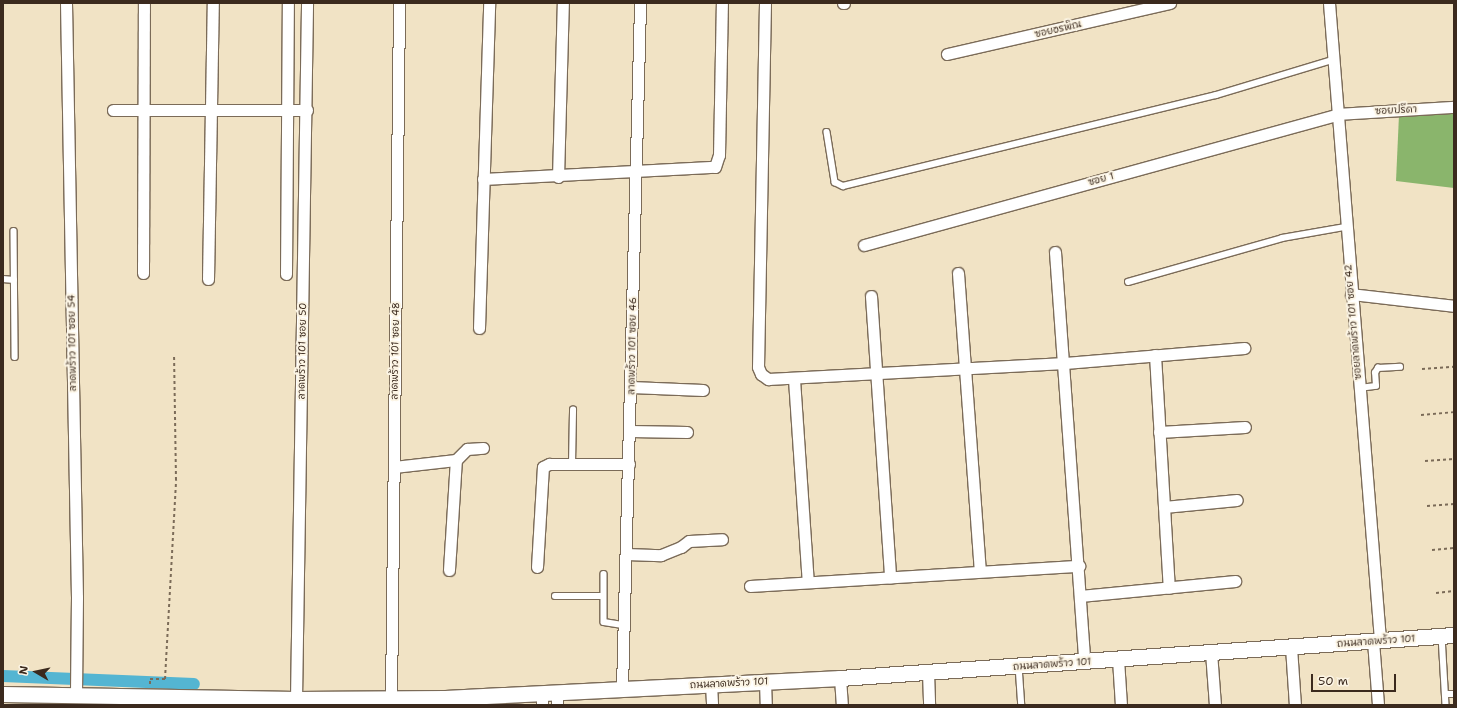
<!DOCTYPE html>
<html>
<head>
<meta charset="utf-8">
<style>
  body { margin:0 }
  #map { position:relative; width:1457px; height:708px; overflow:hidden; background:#f1e3c5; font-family:"Shantell Sans","Playpen Sans Thai",sans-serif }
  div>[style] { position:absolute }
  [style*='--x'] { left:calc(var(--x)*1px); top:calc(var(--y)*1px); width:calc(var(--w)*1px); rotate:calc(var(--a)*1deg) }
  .forest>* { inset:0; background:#8ab56c }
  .canal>* { height:12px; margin:-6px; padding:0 6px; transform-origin:6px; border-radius:6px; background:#54b5d2 }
  .path>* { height:2px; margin-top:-1px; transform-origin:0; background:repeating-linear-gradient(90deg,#7b6b58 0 3px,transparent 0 6px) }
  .roads { filter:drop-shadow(1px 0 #7b6b58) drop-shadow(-1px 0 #7b6b58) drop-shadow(0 1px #7b6b58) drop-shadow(0 -1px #7b6b58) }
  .lane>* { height:5.5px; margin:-2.75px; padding:0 2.75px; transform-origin:2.75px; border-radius:2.75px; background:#fff }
  .street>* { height:11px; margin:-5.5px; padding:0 5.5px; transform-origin:5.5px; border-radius:5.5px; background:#fff }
  .secondary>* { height:15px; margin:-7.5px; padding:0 7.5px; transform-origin:7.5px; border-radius:7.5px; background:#fff }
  span { translate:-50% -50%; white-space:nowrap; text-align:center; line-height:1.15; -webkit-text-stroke:4px #fcf5e5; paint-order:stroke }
  .street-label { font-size:10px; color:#3b2a1e }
  .frame { position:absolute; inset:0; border:4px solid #3b2a1e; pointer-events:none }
  .north { position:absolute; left:16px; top:652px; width:40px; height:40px; -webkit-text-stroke:3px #fcf5e5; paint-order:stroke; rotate:279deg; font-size:11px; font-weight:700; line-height:16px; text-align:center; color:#3b2a1e }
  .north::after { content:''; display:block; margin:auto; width:14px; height:18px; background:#3b2a1e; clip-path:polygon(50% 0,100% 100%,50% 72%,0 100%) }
  .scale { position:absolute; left:1311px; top:674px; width:85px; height:18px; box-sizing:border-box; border:2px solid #3b2a1e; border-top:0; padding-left:5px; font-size:12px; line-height:14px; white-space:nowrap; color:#3b2a1e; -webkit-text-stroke:3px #fcf5e5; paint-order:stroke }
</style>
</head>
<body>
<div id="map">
  <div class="forest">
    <i style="clip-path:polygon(1454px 113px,1454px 188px,1396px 181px,1399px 115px)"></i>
  </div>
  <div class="canal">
    <i style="--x:3;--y:676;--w:191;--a:2.4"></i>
  </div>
  <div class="path">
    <i style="--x:1422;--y:369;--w:32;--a:-4"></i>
    <i style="--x:1421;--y:415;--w:33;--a:-5"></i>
    <i style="--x:1425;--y:461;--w:29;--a:-4"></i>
    <i style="--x:1427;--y:506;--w:27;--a:-4"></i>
    <i style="--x:1432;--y:550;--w:22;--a:-5"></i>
    <i style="--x:1436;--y:593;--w:18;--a:-6"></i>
    <i style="--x:150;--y:684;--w:5;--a:-90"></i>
    <i style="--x:150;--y:679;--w:15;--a:0"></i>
    <i style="--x:165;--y:679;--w:199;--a:-86.8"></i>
    <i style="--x:176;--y:480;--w:126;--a:-90.9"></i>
  </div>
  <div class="roads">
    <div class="lane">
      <i style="--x:827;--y:132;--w:51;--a:80.9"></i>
      <i style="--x:835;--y:182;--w:9;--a:27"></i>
      <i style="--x:843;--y:186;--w:384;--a:-13.7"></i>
      <i style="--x:1216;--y:95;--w:122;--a:-16.7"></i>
      <i style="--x:14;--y:231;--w:126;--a:89.5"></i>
      <i style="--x:3;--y:279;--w:11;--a:5"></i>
      <i style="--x:1128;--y:282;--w:160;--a:-15.9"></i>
      <i style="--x:1282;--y:238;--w:64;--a:-9.9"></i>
      <i style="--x:1359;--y:388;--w:17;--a:-7"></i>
      <i style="--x:1376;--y:386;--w:13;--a:-94"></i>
      <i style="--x:1375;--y:373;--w:6;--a:-59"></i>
      <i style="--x:1378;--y:368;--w:22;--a:-3"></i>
      <i style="--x:572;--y:464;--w:54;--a:-88.9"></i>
      <i style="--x:604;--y:574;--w:48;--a:90"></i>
      <i style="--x:604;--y:622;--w:20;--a:9"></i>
      <i style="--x:555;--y:596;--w:48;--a:0"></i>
      <i style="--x:1442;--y:636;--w:69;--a:86.7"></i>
      <i style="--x:1019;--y:666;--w:39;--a:86"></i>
      <i style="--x:1445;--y:694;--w:9;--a:0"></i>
    </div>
    <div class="street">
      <i style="--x:66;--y:3;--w:594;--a:88.94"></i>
      <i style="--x:77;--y:597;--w:98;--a:90.6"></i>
      <i style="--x:765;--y:3;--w:364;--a:91.1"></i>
      <i style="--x:758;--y:367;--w:8;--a:67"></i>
      <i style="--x:761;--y:374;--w:9;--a:36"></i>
      <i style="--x:768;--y:379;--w:297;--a:-3.1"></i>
      <i style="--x:1065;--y:363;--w:180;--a:-4.8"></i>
      <i style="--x:843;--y:3;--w:1;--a:0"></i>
      <i style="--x:1329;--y:3;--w:639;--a:85.42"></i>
      <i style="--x:947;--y:54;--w:229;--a:-12.9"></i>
      <i style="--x:113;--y:110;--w:194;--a:0"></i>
      <i style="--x:558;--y:177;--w:174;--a:-88.4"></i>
      <i style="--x:483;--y:179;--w:232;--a:-3"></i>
      <i style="--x:715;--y:167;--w:13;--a:-72"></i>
      <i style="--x:719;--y:155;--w:152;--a:-88.9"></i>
      <i style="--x:864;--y:245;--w:492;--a:-15.4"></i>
      <i style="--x:1338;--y:114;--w:116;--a:-3.5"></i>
      <i style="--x:1055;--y:252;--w:410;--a:85.9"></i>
      <i style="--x:143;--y:273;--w:270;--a:-89.8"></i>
      <i style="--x:958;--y:273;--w:298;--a:85.8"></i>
      <i style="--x:286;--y:274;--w:271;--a:-89.6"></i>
      <i style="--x:208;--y:279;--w:276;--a:-89"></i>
      <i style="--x:1351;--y:294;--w:104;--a:6.6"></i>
      <i style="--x:871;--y:296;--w:282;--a:86.1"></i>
      <i style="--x:479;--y:328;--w:325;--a:-88.2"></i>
      <i style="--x:1155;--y:355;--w:233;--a:86.6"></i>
      <i style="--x:794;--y:379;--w:203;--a:86.1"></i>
      <i style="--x:631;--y:387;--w:72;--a:2.4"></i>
      <i style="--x:630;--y:431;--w:57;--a:1"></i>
      <i style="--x:1159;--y:432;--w:86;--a:-3.3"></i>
      <i style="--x:394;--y:467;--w:62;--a:-6.4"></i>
      <i style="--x:456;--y:460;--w:16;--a:-45"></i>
      <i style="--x:467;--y:449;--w:16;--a:-4"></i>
      <i style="--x:1164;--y:507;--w:73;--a:-5.5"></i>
      <i style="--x:626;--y:554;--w:35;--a:2"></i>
      <i style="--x:661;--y:555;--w:22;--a:-22"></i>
      <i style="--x:681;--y:547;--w:10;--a:-37"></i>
      <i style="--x:689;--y:541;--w:33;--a:-3"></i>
      <i style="--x:537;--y:567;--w:100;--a:-86.6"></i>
      <i style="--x:543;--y:467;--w:7;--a:-27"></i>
      <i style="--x:549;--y:464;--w:80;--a:0"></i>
      <i style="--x:449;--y:570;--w:110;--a:-86.4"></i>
      <i style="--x:750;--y:586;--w:330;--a:-3.5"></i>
      <i style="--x:1080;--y:596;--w:156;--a:-5.5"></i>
      <i style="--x:1373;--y:641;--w:64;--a:85.5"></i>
      <i style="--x:1291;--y:647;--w:58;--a:86.1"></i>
      <i style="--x:1211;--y:652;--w:53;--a:85.7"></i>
      <i style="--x:1118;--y:659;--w:46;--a:86.3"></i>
      <i style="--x:928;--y:672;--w:33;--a:88"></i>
      <i style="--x:840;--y:678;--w:27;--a:86"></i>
      <i style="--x:765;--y:682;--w:23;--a:88"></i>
      <i style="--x:711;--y:684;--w:21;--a:87"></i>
      <i style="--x:622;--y:688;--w:685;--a:-88.49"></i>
      <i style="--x:296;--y:699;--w:696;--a:-89.09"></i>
      <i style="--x:391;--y:700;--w:697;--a:-89.34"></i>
      <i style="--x:542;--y:705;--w:12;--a:-90"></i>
      <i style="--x:557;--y:705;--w:13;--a:-90"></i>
    </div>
    <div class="secondary">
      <i style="--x:3;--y:694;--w:293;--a:1"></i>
      <i style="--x:296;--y:699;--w:149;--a:-0.4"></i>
      <i style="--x:445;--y:698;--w:396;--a:-2.9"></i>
      <i style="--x:840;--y:678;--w:616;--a:-4.01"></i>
    </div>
  </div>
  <div class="street-label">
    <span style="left:1058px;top:29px;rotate:-13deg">ซอยอรพิณ</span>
    <span style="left:1396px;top:110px;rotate:-3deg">ซอยปรีดา</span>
    <span style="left:1101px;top:179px;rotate:-15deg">ซอย 1</span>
    <span style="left:1353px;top:322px;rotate:-95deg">ซอยลาดพร้าว 101 ซอย 42</span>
    <span style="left:72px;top:343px;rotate:-91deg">ลาดพร้าว 101 ซอย 54</span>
    <span style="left:632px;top:346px;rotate:-89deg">ลาดพร้าว 101 ซอย 46</span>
    <span style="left:302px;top:351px;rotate:-89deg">ลาดพร้าว 101 ซอย 50</span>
    <span style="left:395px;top:351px;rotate:-89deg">ลาดพร้าว 101 ซอย 48</span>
    <span style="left:1376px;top:641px;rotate:-4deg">ถนนลาดพร้าว 101</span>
    <span style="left:1052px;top:664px;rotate:-4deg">ถนนลาดพร้าว 101</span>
    <span style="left:729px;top:683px;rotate:-3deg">ถนนลาดพร้าว 101</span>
  </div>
  <div class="frame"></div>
  <div class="north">N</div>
  <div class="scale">50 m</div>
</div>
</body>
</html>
